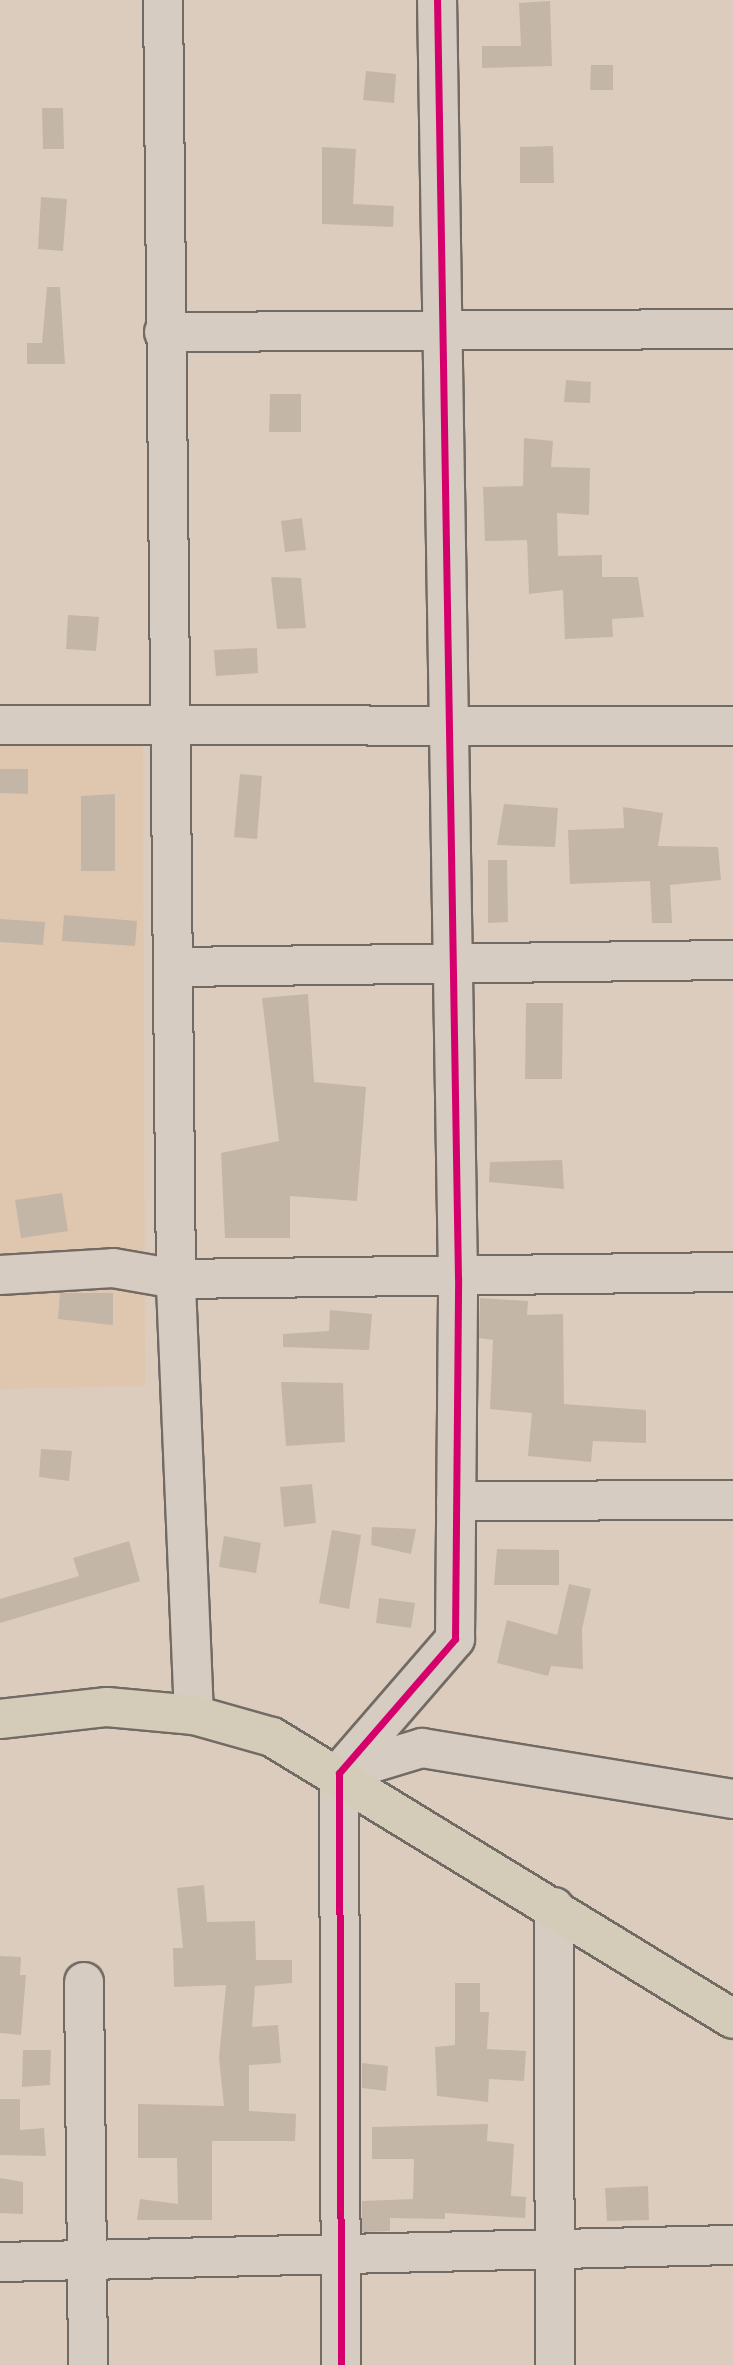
<!DOCTYPE html>
<html>
<head>
<meta charset="utf-8">
<style>
  body { margin:0 }
  #map { position:relative; width:733px; height:2365px; overflow:hidden; background:#dcccbd; font-family:"Balsamiq Sans",sans-serif }
  div>[style] { position:absolute }
  [style*='--x'] { left:calc(var(--x)*1px); top:calc(var(--y)*1px); width:calc(var(--w)*1px); rotate:calc(var(--a)*1deg) }
  .built>* { inset:0; background:#dfc6ae }
  .building>* { inset:0; background:#c4b6a7 }
  .roads { filter:drop-shadow(2px 0 #726b64) drop-shadow(-2px 0 #726b64) drop-shadow(0 2px #726b64) drop-shadow(0 -2px #726b64) }
  .minor>* { height:38px; margin:-19px; padding:0 19px; transform-origin:19px; border-radius:19px; background:#d7ccc2 }
  .major>* { height:38px; margin:-19px; padding:0 19px; transform-origin:19px; border-radius:19px; background:#d5cbb9 }
  .cycleway>* { height:7px; margin:-3.5px; padding:0 3.5px; transform-origin:3.5px; border-radius:3.5px; background:#d6006c }
  span { translate:-50% -50%; white-space:nowrap; text-align:center; line-height:1.15; -webkit-text-stroke:5px #e9ccb0; paint-order:stroke }
</style>
</head>
<body>
<div id="map">
  <div class="built">
    <i style="clip-path:polygon(143px 728px,145px 1386px,0 1389px,0 733px)"></i>
  </div>
  <div class="building">
    <i style="clip-path:polygon(550px 1px,552px 66px,482px 68px,482px 46px,521px 46px,519px 3px)"></i>
    <i style="clip-path:polygon(591px 65px,613px 65px,613px 90px,590px 90px)"></i>
    <i style="clip-path:polygon(366px 71px,396px 74px,394px 103px,363px 100px)"></i>
    <i style="clip-path:polygon(42px 108px,63px 108px,64px 149px,43px 149px)"></i>
    <i style="clip-path:polygon(553px 146px,554px 183px,520px 183px,520px 147px)"></i>
    <i style="clip-path:polygon(322px 147px,356px 149px,353px 204px,394px 206px,393px 227px,322px 224px)"></i>
    <i style="clip-path:polygon(41px 197px,67px 199px,63px 251px,38px 249px)"></i>
    <i style="clip-path:polygon(47px 287px,60px 287px,65px 364px,27px 364px,27px 343px,42px 343px)"></i>
    <i style="clip-path:polygon(566px 380px,591px 382px,590px 403px,564px 402px)"></i>
    <i style="clip-path:polygon(270px 394px,301px 394px,301px 432px,269px 432px)"></i>
    <i style="clip-path:polygon(524px 438px,553px 441px,551px 467px,590px 468px,589px 515px,557px 513px,558px 556px,602px 555px,602px 577px,638px 577px,644px 617px,612px 619px,613px 637px,565px 639px,563px 590px,529px 594px,527px 540px,485px 541px,483px 487px,523px 486px)"></i>
    <i style="clip-path:polygon(302px 518px,306px 550px,285px 552px,281px 521px)"></i>
    <i style="clip-path:polygon(271px 577px,301px 578px,306px 628px,277px 629px)"></i>
    <i style="clip-path:polygon(68px 615px,99px 617px,96px 651px,66px 649px)"></i>
    <i style="clip-path:polygon(257px 648px,258px 673px,216px 676px,214px 650px)"></i>
    <i style="clip-path:polygon(0 769px,28px 769px,28px 794px,0 793px)"></i>
    <i style="clip-path:polygon(240px 774px,262px 776px,257px 839px,234px 837px)"></i>
    <i style="clip-path:polygon(115px 794px,115px 871px,81px 871px,81px 796px)"></i>
    <i style="clip-path:polygon(504px 804px,558px 808px,555px 847px,497px 845px)"></i>
    <i style="clip-path:polygon(623px 807px,663px 813px,658px 846px,718px 847px,721px 880px,670px 885px,672px 923px,652px 923px,650px 881px,570px 884px,568px 830px,624px 828px)"></i>
    <i style="clip-path:polygon(488px 860px,507px 860px,508px 922px,488px 923px)"></i>
    <i style="clip-path:polygon(64px 915px,137px 921px,135px 946px,62px 941px)"></i>
    <i style="clip-path:polygon(0 919px,45px 922px,43px 945px,0 942px)"></i>
    <i style="clip-path:polygon(308px 994px,314px 1082px,366px 1087px,357px 1201px,290px 1196px,290px 1238px,225px 1238px,221px 1153px,279px 1141px,262px 998px)"></i>
    <i style="clip-path:polygon(526px 1003px,563px 1003px,562px 1079px,525px 1079px)"></i>
    <i style="clip-path:polygon(562px 1160px,564px 1189px,489px 1182px,490px 1162px)"></i>
    <i style="clip-path:polygon(62px 1193px,68px 1231px,21px 1238px,15px 1200px)"></i>
    <i style="clip-path:polygon(60px 1293px,113px 1293px,113px 1325px,58px 1319px)"></i>
    <i style="clip-path:polygon(480px 1298px,528px 1301px,527px 1315px,563px 1314px,564px 1404px,646px 1410px,646px 1443px,593px 1441px,591px 1462px,528px 1456px,532px 1413px,490px 1409px,493px 1340px,479px 1338px)"></i>
    <i style="clip-path:polygon(330px 1310px,372px 1314px,369px 1350px,283px 1347px,283px 1334px,329px 1331px)"></i>
    <i style="clip-path:polygon(281px 1382px,343px 1383px,345px 1442px,286px 1446px)"></i>
    <i style="clip-path:polygon(41px 1449px,72px 1451px,69px 1481px,39px 1477px)"></i>
    <i style="clip-path:polygon(312px 1484px,316px 1523px,284px 1527px,280px 1487px)"></i>
    <i style="clip-path:polygon(372px 1527px,416px 1529px,411px 1554px,371px 1545px)"></i>
    <i style="clip-path:polygon(332px 1530px,361px 1535px,349px 1609px,319px 1603px)"></i>
    <i style="clip-path:polygon(224px 1536px,261px 1543px,256px 1573px,219px 1567px)"></i>
    <i style="clip-path:polygon(129px 1541px,140px 1581px,0 1623px,0 1599px,79px 1576px,73px 1558px)"></i>
    <i style="clip-path:polygon(497px 1549px,559px 1550px,559px 1585px,494px 1585px)"></i>
    <i style="clip-path:polygon(569px 1584px,591px 1589px,582px 1629px,583px 1669px,551px 1666px,548px 1676px,497px 1663px,507px 1620px,557px 1635px)"></i>
    <i style="clip-path:polygon(379px 1598px,415px 1603px,411px 1628px,376px 1623px)"></i>
    <i style="clip-path:polygon(204px 1885px,207px 1922px,255px 1921px,256px 1960px,292px 1960px,292px 1983px,255px 1986px,252px 2027px,278px 2025px,281px 2063px,249px 2065px,249px 2111px,296px 2114px,295px 2141px,212px 2141px,212px 2220px,137px 2220px,140px 2199px,178px 2204px,177px 2158px,138px 2158px,138px 2104px,224px 2106px,219px 2058px,226px 1985px,174px 1987px,173px 1948px,183px 1948px,177px 1888px)"></i>
    <i style="clip-path:polygon(0 1956px,21px 1957px,20px 1975px,26px 1975px,21px 2035px,0 2033px)"></i>
    <i style="clip-path:polygon(455px 1983px,480px 1983px,480px 2012px,489px 2012px,487px 2049px,526px 2051px,524px 2081px,489px 2079px,488px 2102px,437px 2096px,435px 2047px,455px 2045px)"></i>
    <i style="clip-path:polygon(23px 2050px,51px 2050px,50px 2085px,22px 2087px)"></i>
    <i style="clip-path:polygon(362px 2063px,388px 2066px,386px 2091px,362px 2088px)"></i>
    <i style="clip-path:polygon(0 2099px,20px 2099px,20px 2130px,44px 2128px,46px 2156px,0 2155px)"></i>
    <i style="clip-path:polygon(488px 2124px,487px 2141px,514px 2144px,511px 2196px,526px 2197px,525px 2218px,445px 2213px,445px 2219px,390px 2218px,390px 2231px,362px 2232px,362px 2201px,413px 2199px,414px 2159px,372px 2159px,372px 2127px)"></i>
    <i style="clip-path:polygon(0 2178px,23px 2182px,23px 2214px,0 2213px)"></i>
    <i style="clip-path:polygon(648px 2186px,649px 2220px,607px 2221px,605px 2188px)"></i>
  </div>
  <div class="roads">
    <div class="minor">
      <i style="--x:164;--y:332;--w:569;--a:-0.3"></i>
      <i style="--x:0;--y:725;--w:733;--a:0.08"></i>
      <i style="--x:174;--y:967;--w:559;--a:-0.72"></i>
      <i style="--x:0;--y:1275;--w:113;--a:-3.5"></i>
      <i style="--x:113;--y:1268;--w:64;--a:9.9"></i>
      <i style="--x:176;--y:1279;--w:1279;--a:-90.58"></i>
      <i style="--x:456;--y:1501;--w:277;--a:-0.2"></i>
      <i style="--x:194;--y:1715;--w:436;--a:-92.4"></i>
      <i style="--x:176;--y:1279;--w:557;--a:-0.72"></i>
      <i style="--x:339;--y:1773;--w:87;--a:-16.8"></i>
      <i style="--x:422;--y:1748;--w:315;--a:9.3"></i>
      <i style="--x:554;--y:1907;--w:458;--a:89.9"></i>
      <i style="--x:84;--y:1982;--w:383;--a:89.4"></i>
      <i style="--x:0;--y:2262;--w:733;--a:-1.33"></i>
      <i style="--x:341;--y:2365;--w:592;--a:-90.19"></i>
      <i style="--x:339;--y:1773;--w:177;--a:-49.1"></i>
      <i style="--x:455;--y:1639;--w:361;--a:-89.5"></i>
      <i style="--x:458;--y:1278;--w:1278;--a:-90.94"></i>
    </div>
    <div class="major">
      <i style="--x:0;--y:1719;--w:108;--a:-6.4"></i>
      <i style="--x:107;--y:1707;--w:87;--a:5.3"></i>
      <i style="--x:194;--y:1715;--w:81;--a:15.8"></i>
      <i style="--x:272;--y:1737;--w:540;--a:31.45"></i>
    </div>
  </div>
  <div class="cycleway">
    <i style="--x:341;--y:2365;--w:592;--a:-90.19"></i>
    <i style="--x:339;--y:1773;--w:177;--a:-49.1"></i>
    <i style="--x:455;--y:1639;--w:361;--a:-89.5"></i>
    <i style="--x:458;--y:1278;--w:1278;--a:-90.94"></i>
  </div>
</div>
</body>
</html>
